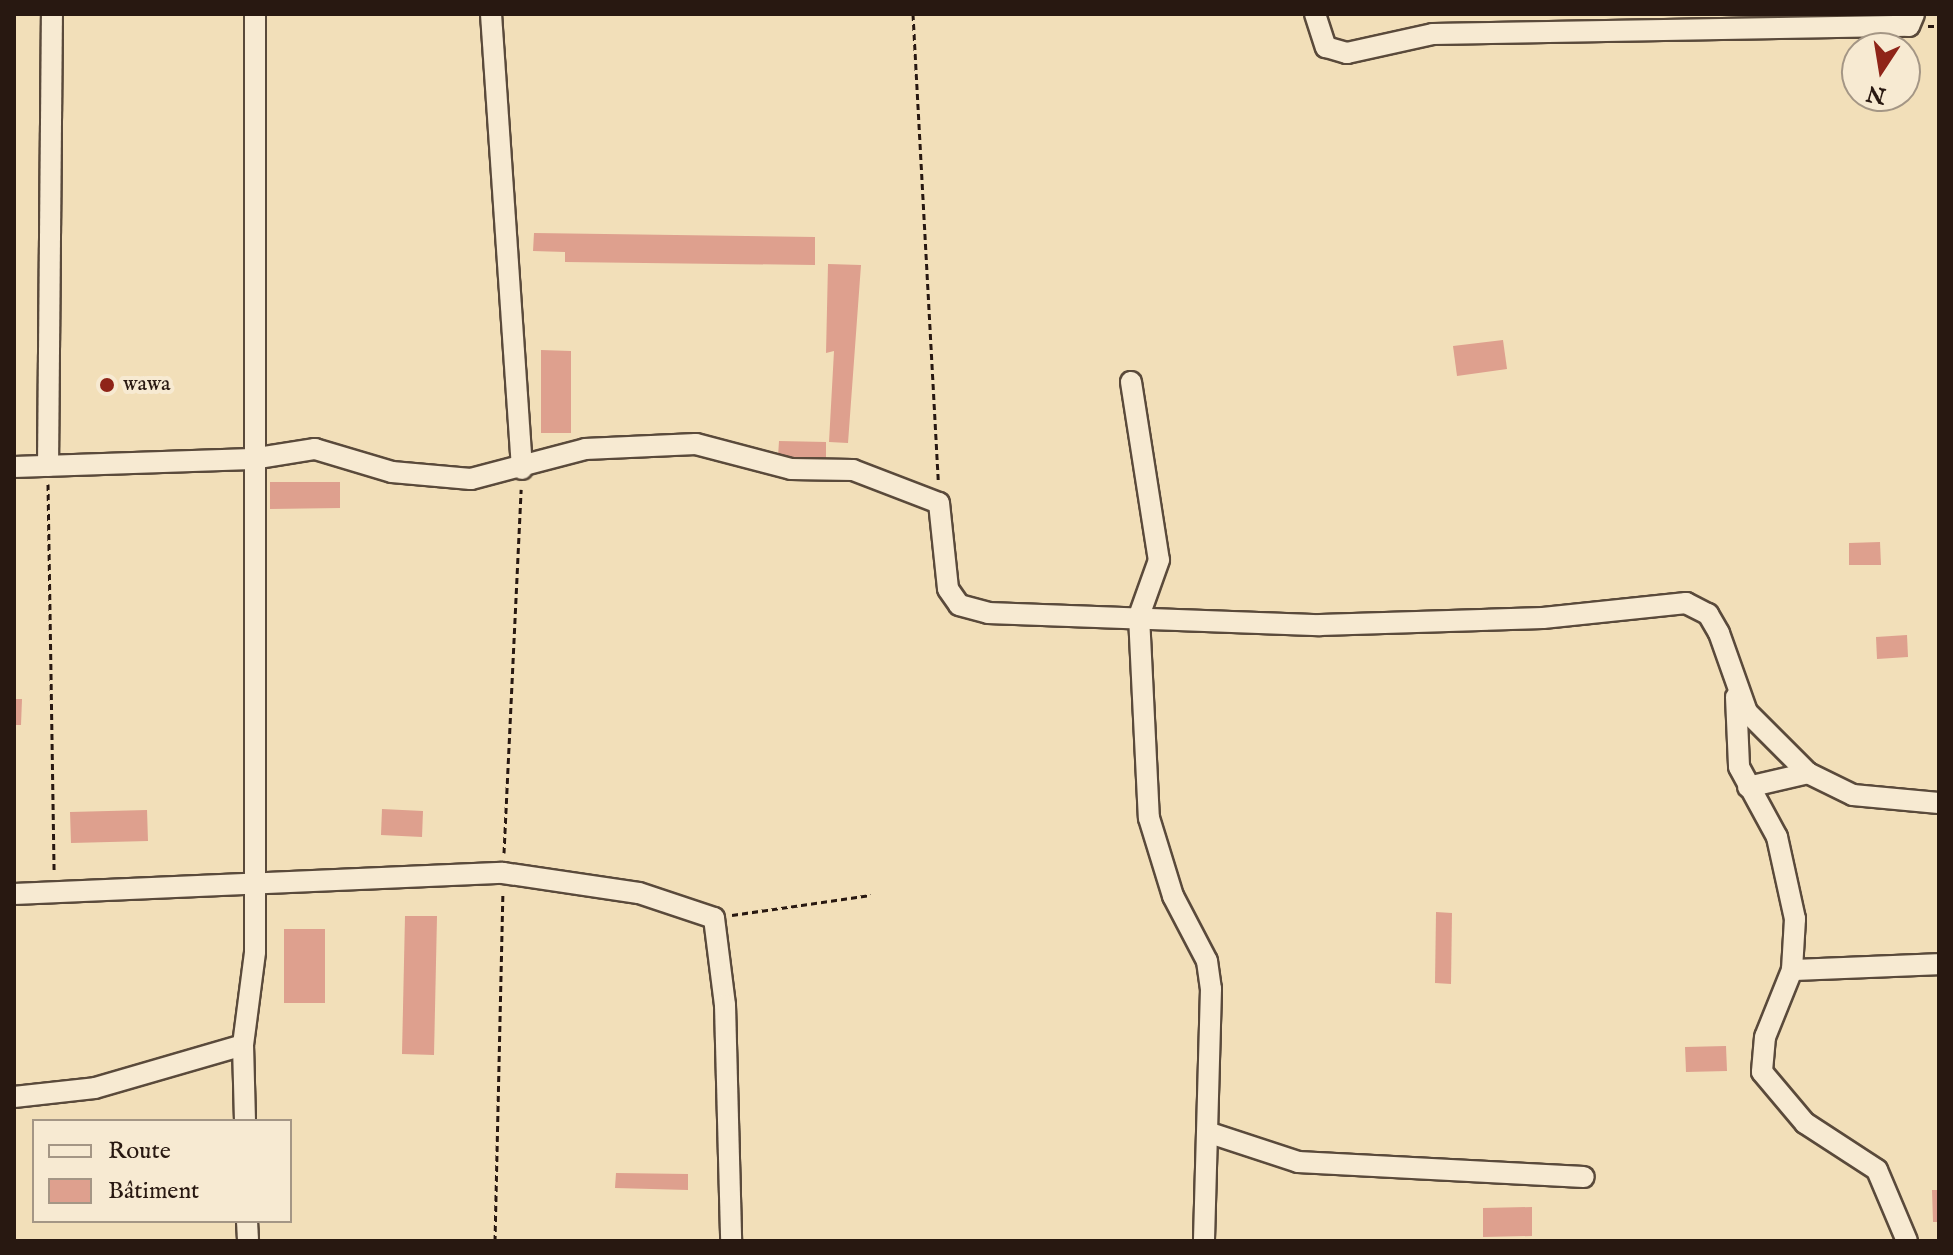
<!DOCTYPE html>
<html>
<head>
<meta charset="utf-8">
<style>
  body { margin:0 }
  #map { position:relative; width:1953px; height:1255px; overflow:hidden; background:#f2dfb9; font-family:"IM FELL English",serif }
  div>[style] { position:absolute }
  [style*='--x'] { left:calc(var(--x)*1px); top:calc(var(--y)*1px); width:calc(var(--w)*1px); rotate:calc(var(--a)*1deg) }
  .building>* { inset:0; background:#dea08e }
  .path>* { height:3px; margin-top:-1.5px; transform-origin:0; background:repeating-linear-gradient(90deg,#281811 0 6px,transparent 0 10px) }
  .roads { filter:drop-shadow(2px 0 #5a4a3b) drop-shadow(-2px 0 #5a4a3b) drop-shadow(0 2px #5a4a3b) drop-shadow(0 -2px #5a4a3b) }
  .street>* { height:20px; margin:-10px; padding:0 10px; transform-origin:10px; border-radius:10px; background:#f7ead2 }
  .dots>* { width:22px; height:22px; translate:-50% -50%; box-sizing:border-box; border:4px solid #f7ead2; border-radius:50% }
  span { translate:-50% -50%; white-space:nowrap; text-align:center; line-height:1.15; -webkit-text-stroke:8px #f7ead2; paint-order:stroke }
  .poi-label { font-size:22px; color:#281811 }
  .left { translate:0 -50%; text-align:left }
  .frame { position:absolute; inset:0; border:16px solid #281811; pointer-events:none }
  .legend { position:absolute; left:32px; top:1119px; width:260px; height:104px; box-sizing:border-box; background:#f7ead2; border:2px solid #a49685; margin:0; padding:10px 14px; list-style:none; font-size:24px; color:#281811 }
  .legend li { display:flex; align-items:center; gap:16px; height:40px }
  .legend b { width:40px; border:2px solid #a49685 }
  .north { position:absolute; left:1841px; top:32px; width:80px; height:80px; box-sizing:border-box; background:#f7ead2; border:2px solid #a49685; border-radius:50%; rotate:192deg; font-size:22px; font-weight:700; line-height:32px; text-align:center; color:#281811 }
  .north::after { content:''; display:block; margin:auto; width:28px; height:36px; background:#8f2418; clip-path:polygon(50% 0,100% 100%,50% 72%,0 100%) }
</style>
</head>
<body>
<div id="map">
  <div class="building">
    <i style="clip-path:polygon(534px 233px,815px 237px,815px 265px,565px 262px,565px 252px,533px 251px)"></i>
    <i style="clip-path:polygon(828px 264px,861px 265px,848px 443px,829px 442px,834px 351px,826px 353px)"></i>
    <i style="clip-path:polygon(1503px 340px,1507px 369px,1457px 376px,1453px 346px)"></i>
    <i style="clip-path:polygon(541px 350px,571px 351px,571px 433px,541px 433px)"></i>
    <i style="clip-path:polygon(779px 441px,826px 442px,826px 458px,778px 457px)"></i>
    <i style="clip-path:polygon(270px 482px,340px 482px,340px 508px,270px 509px)"></i>
    <i style="clip-path:polygon(1880px 542px,1881px 565px,1849px 565px,1849px 543px)"></i>
    <i style="clip-path:polygon(1907px 635px,1908px 657px,1877px 659px,1876px 637px)"></i>
    <i style="clip-path:polygon(14px 699px,22px 699px,21px 725px,14px 725px)"></i>
    <i style="clip-path:polygon(382px 809px,423px 811px,422px 837px,381px 835px)"></i>
    <i style="clip-path:polygon(147px 810px,148px 841px,71px 843px,70px 812px)"></i>
    <i style="clip-path:polygon(1436px 912px,1452px 913px,1451px 984px,1435px 983px)"></i>
    <i style="clip-path:polygon(405px 916px,437px 916px,434px 1055px,402px 1054px)"></i>
    <i style="clip-path:polygon(284px 929px,325px 929px,325px 1003px,284px 1003px)"></i>
    <i style="clip-path:polygon(1726px 1046px,1727px 1071px,1686px 1072px,1685px 1047px)"></i>
    <i style="clip-path:polygon(616px 1173px,688px 1174px,688px 1190px,615px 1188px)"></i>
    <i style="clip-path:polygon(1932px 1190px,1939px 1190px,1939px 1222px,1933px 1222px)"></i>
    <i style="clip-path:polygon(1532px 1207px,1532px 1236px,1483px 1237px,1483px 1208px)"></i>
  </div>
  <div class="path">
    <i style="--x:913;--y:14;--w:470;--a:86.9"></i>
    <i style="--x:1928;--y:26;--w:11;--a:0"></i>
    <i style="--x:48;--y:484;--w:389;--a:89.1"></i>
    <i style="--x:504;--y:853;--w:364;--a:-87.3"></i>
    <i style="--x:732;--y:915;--w:140;--a:-8.2"></i>
    <i style="--x:495;--y:1241;--w:349;--a:-88.7"></i>
  </div>
  <div class="roads">
    <div class="street">
      <i style="--x:491;--y:14;--w:456;--a:86.1"></i>
      <i style="--x:1315;--y:14;--w:35;--a:72"></i>
      <i style="--x:1326;--y:47;--w:22;--a:16"></i>
      <i style="--x:1347;--y:53;--w:88;--a:-12.5"></i>
      <i style="--x:1433;--y:34;--w:476;--a:-1"></i>
      <i style="--x:1909;--y:26;--w:13;--a:-67"></i>
      <i style="--x:1131;--y:382;--w:180;--a:81.1"></i>
      <i style="--x:1159;--y:560;--w:59;--a:109.7"></i>
      <i style="--x:1139;--y:616;--w:202;--a:87.2"></i>
      <i style="--x:1149;--y:818;--w:82;--a:72.9"></i>
      <i style="--x:1173;--y:896;--w:73;--a:62.4"></i>
      <i style="--x:1207;--y:961;--w:28;--a:82"></i>
      <i style="--x:1211;--y:989;--w:252;--a:91.6"></i>
      <i style="--x:48;--y:466;--w:452;--a:-89.5"></i>
      <i style="--x:14;--y:467;--w:238;--a:-1.9"></i>
      <i style="--x:252;--y:459;--w:64;--a:-9"></i>
      <i style="--x:315;--y:449;--w:80;--a:16.6"></i>
      <i style="--x:392;--y:472;--w:79;--a:5.1"></i>
      <i style="--x:471;--y:479;--w:118;--a:-14.7"></i>
      <i style="--x:585;--y:449;--w:111;--a:-2.6"></i>
      <i style="--x:696;--y:444;--w:98;--a:14.7"></i>
      <i style="--x:791;--y:469;--w:62;--a:0.9"></i>
      <i style="--x:853;--y:470;--w:92;--a:21"></i>
      <i style="--x:939;--y:503;--w:86;--a:84"></i>
      <i style="--x:948;--y:589;--w:19;--a:55"></i>
      <i style="--x:959;--y:605;--w:30;--a:15"></i>
      <i style="--x:988;--y:613;--w:332;--a:2.1"></i>
      <i style="--x:1320;--y:625;--w:223;--a:-1.8"></i>
      <i style="--x:1543;--y:618;--w:144;--a:-6"></i>
      <i style="--x:1686;--y:603;--w:25;--a:27"></i>
      <i style="--x:1708;--y:614;--w:22;--a:60"></i>
      <i style="--x:1719;--y:633;--w:84;--a:70.5"></i>
      <i style="--x:1747;--y:712;--w:86;--a:45"></i>
      <i style="--x:1808;--y:773;--w:50;--a:26.1"></i>
      <i style="--x:1853;--y:795;--w:86;--a:5.3"></i>
      <i style="--x:1736;--y:697;--w:70;--a:87.5"></i>
      <i style="--x:1739;--y:767;--w:80;--a:61.5"></i>
      <i style="--x:1777;--y:837;--w:84;--a:77.6"></i>
      <i style="--x:1795;--y:919;--w:51;--a:93.4"></i>
      <i style="--x:1792;--y:970;--w:72;--a:111.9"></i>
      <i style="--x:1765;--y:1037;--w:35;--a:95"></i>
      <i style="--x:1762;--y:1072;--w:67;--a:49.9"></i>
      <i style="--x:1805;--y:1123;--w:86;--a:33.1"></i>
      <i style="--x:1877;--y:1170;--w:77;--a:67.1"></i>
      <i style="--x:1748;--y:787;--w:62;--a:-13.1"></i>
      <i style="--x:14;--y:894;--w:489;--a:-2.5"></i>
      <i style="--x:503;--y:873;--w:137;--a:8.4"></i>
      <i style="--x:639;--y:893;--w:79;--a:18.4"></i>
      <i style="--x:714;--y:918;--w:88;--a:82.8"></i>
      <i style="--x:725;--y:1005;--w:236;--a:88.5"></i>
      <i style="--x:1792;--y:970;--w:147;--a:-2.3"></i>
      <i style="--x:14;--y:1097;--w:81;--a:-6.3"></i>
      <i style="--x:95;--y:1088;--w:154;--a:-16.2"></i>
      <i style="--x:245;--y:1121;--w:76;--a:-91.5"></i>
      <i style="--x:243;--y:1045;--w:94;--a:-82.6"></i>
      <i style="--x:255;--y:952;--w:938;--a:-90"></i>
      <i style="--x:1210;--y:1133;--w:93;--a:18.2"></i>
      <i style="--x:1298;--y:1162;--w:286;--a:3"></i>
      <i style="--x:247;--y:1221;--w:20;--a:87"></i>
    </div>
  </div>
  <div class="dots">
    <i style="left:107px;top:385px;background:#8f2418"></i>
  </div>
  <div class="poi-label">
    <span class="left" style="left:123px;top:385px">wawa</span>
  </div>
  <div class="frame"></div>
  <ul class="legend">
  <li><b style="height:10px;background:#f7ead2"></b>Route</li>
  <li><b style="height:22px;background:#dea08e"></b>Bâtiment</li>
  </ul>
  <div class="north">N</div>
</div>
</body>
</html>
